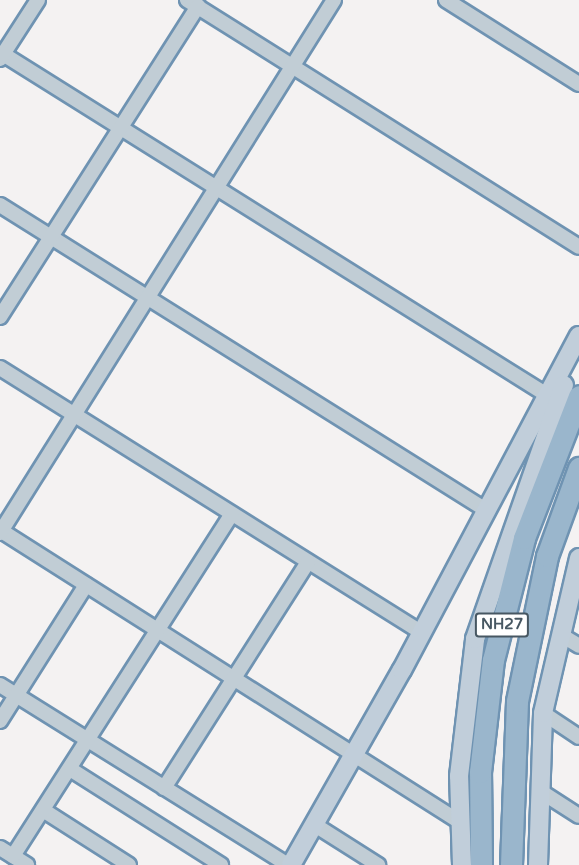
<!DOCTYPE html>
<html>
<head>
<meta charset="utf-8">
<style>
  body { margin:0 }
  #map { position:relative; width:579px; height:865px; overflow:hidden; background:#f4f2f2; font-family:"Varela Round",sans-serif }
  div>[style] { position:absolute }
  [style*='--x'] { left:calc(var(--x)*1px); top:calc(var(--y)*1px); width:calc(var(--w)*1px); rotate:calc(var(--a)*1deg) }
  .roads { filter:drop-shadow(2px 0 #6f93b2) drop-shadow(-2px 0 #6f93b2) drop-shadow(0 2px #6f93b2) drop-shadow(0 -2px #6f93b2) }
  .minor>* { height:14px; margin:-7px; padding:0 7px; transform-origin:7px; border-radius:7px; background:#c1cdd5 }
  .secondary>* { height:18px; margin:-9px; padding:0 9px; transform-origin:9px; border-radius:9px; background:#c1ceda }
  .trunk>* { height:21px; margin:-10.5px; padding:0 10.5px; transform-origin:10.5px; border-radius:10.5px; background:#9ab6cc }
  span { translate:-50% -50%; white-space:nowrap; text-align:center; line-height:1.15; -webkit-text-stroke:6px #fff; paint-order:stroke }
  .shield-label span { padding:2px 4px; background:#fff; border:2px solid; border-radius:4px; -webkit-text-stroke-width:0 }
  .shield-label { font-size:15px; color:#475762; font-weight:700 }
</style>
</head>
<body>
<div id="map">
  <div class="roads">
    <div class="minor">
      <i style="--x:187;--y:0;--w:463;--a:32.2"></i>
      <i style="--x:446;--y:0;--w:157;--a:32.3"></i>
      <i style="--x:3;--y:54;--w:642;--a:32.08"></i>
      <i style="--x:0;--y:59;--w:70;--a:-57.2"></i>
      <i style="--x:0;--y:205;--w:574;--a:32.11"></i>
      <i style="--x:0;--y:317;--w:369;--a:-57.5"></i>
      <i style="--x:0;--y:368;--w:497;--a:32.1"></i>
      <i style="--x:0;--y:530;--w:545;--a:32.41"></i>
      <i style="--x:0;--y:533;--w:629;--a:-57.93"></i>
      <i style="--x:561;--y:635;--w:21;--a:31"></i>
      <i style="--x:0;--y:685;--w:340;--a:32"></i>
      <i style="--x:543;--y:713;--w:43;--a:33.7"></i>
      <i style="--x:0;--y:721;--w:161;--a:-57.7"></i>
      <i style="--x:70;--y:769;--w:179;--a:32.4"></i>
      <i style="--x:164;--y:788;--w:268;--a:-57.5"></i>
      <i style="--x:540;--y:791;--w:46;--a:32.7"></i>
      <i style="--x:43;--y:810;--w:102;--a:32.6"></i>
      <i style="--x:315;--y:825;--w:75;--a:32.4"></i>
      <i style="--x:0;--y:848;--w:32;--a:32"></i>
      <i style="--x:13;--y:856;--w:406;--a:-57.4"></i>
    </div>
    <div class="secondary">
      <i style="--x:291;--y:865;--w:224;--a:-60.4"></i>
      <i style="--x:402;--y:670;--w:378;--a:-62.1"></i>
      <i style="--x:462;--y:865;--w:89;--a:-91.9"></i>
      <i style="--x:459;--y:776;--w:138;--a:-83.3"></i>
      <i style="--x:475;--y:639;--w:269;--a:-70.7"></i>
      <i style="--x:538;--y:865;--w:152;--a:-88.1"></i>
      <i style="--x:543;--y:713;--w:159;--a:-76.9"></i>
    </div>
    <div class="trunk">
      <i style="--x:481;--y:865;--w:93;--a:-90.6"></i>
      <i style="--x:480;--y:772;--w:113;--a:-83.4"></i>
      <i style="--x:493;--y:660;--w:126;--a:-75.7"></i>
      <i style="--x:524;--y:538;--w:152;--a:-68.8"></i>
      <i style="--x:511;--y:865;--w:164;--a:-87.9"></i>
      <i style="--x:517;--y:701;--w:148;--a:-78.3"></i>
      <i style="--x:547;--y:556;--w:94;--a:-70"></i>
    </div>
  </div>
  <div class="shield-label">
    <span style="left:502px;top:625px">NH27</span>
  </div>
</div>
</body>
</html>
